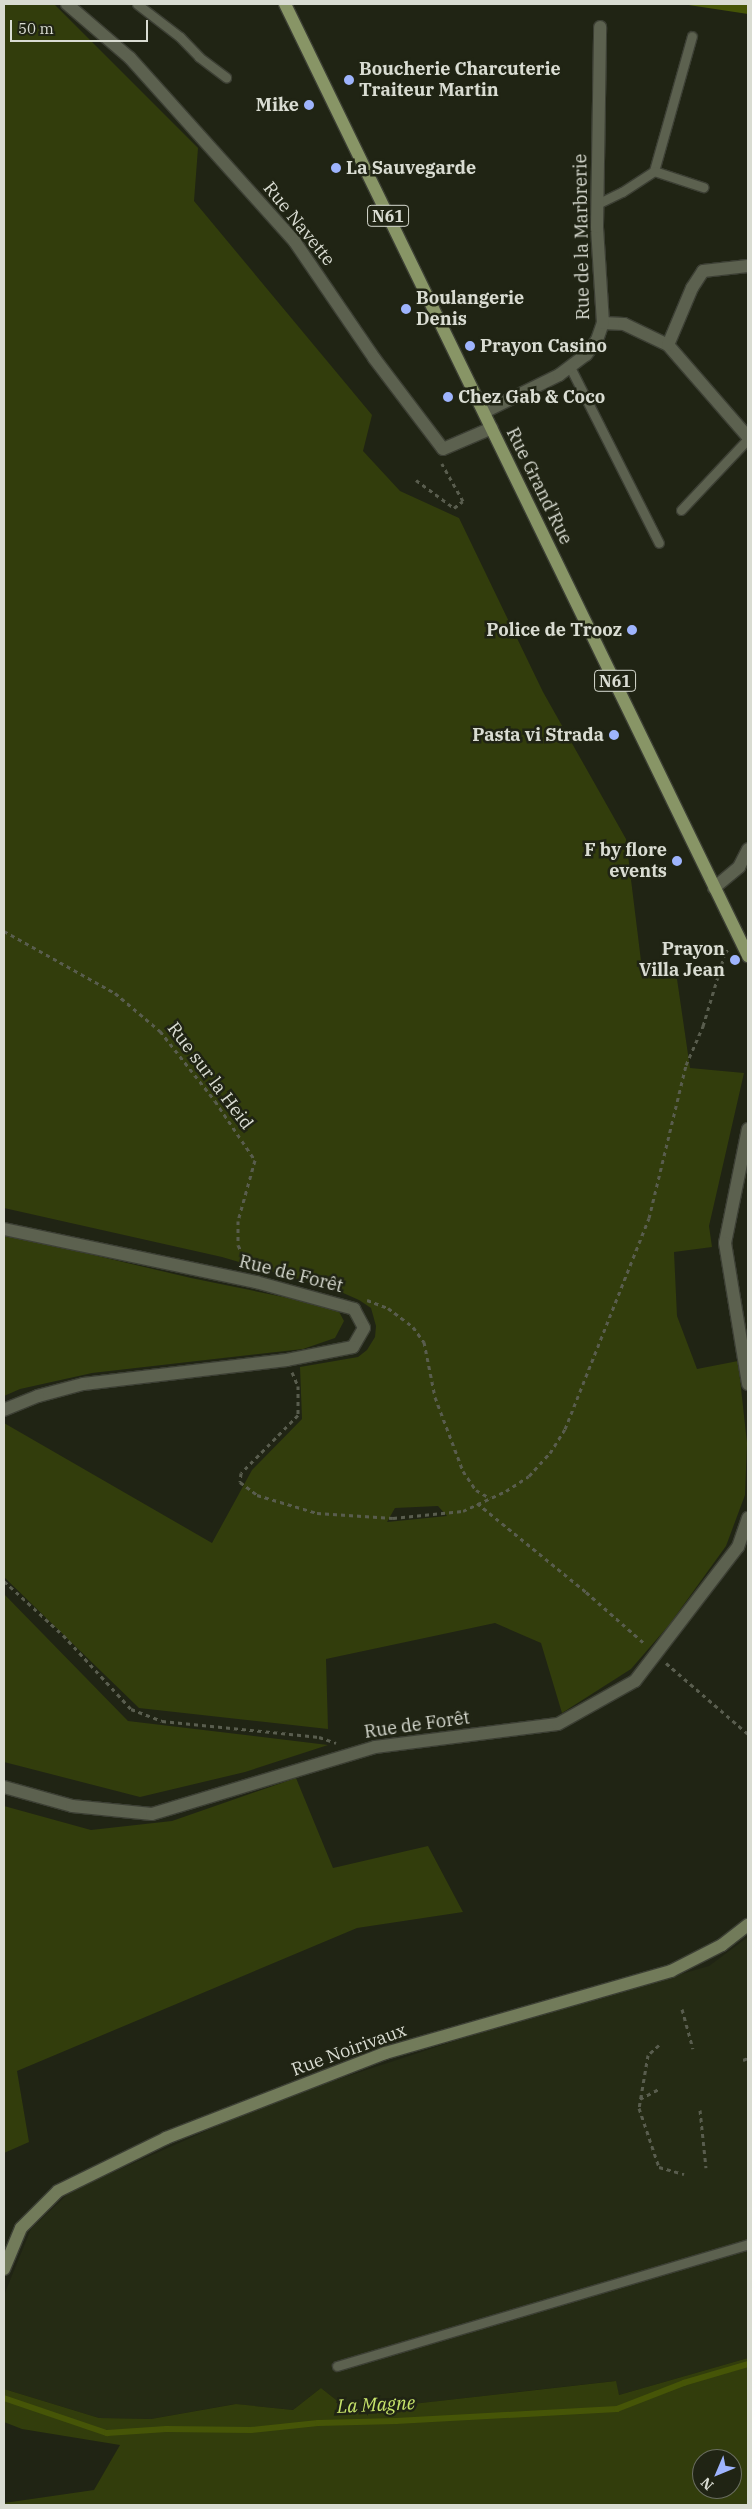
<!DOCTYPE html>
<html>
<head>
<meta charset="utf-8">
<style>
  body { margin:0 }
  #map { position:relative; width:752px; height:2509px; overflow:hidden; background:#202414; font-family:"IBM Plex Serif",serif }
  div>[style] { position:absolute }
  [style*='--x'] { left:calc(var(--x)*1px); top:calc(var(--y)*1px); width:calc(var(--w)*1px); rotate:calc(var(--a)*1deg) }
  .built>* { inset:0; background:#252b14 }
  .green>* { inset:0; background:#323d0c }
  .water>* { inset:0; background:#465507 }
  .stream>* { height:5.5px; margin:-2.75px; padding:0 2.75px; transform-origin:2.75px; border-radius:2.75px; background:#465507 }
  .path>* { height:3px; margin-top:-1.5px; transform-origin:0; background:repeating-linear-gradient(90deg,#595d4e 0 4px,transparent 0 8px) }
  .roads { filter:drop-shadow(1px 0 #3c3f34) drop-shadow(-1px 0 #3c3f34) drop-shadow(0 1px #3c3f34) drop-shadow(0 -1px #3c3f34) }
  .service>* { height:9px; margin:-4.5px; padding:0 4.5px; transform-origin:4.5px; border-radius:4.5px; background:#5c614f }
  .minor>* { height:12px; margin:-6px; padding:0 6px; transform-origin:6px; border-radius:6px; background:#5c614f }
  .tertiary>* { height:12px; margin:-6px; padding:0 6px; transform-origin:6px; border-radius:6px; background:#5c614f }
  .secondary>* { height:12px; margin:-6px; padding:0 6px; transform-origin:6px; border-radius:6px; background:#727b5a }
  .primary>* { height:12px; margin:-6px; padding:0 6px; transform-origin:6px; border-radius:6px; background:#889566 }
  .dots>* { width:14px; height:14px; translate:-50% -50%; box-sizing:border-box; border:2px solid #202414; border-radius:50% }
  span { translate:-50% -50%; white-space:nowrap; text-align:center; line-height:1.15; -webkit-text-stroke:5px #202414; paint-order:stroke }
  .shield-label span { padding:1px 4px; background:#202414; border:1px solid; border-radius:4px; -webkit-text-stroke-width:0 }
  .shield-label { font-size:16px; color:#d9dcd2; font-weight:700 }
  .poi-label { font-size:18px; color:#d9dcd2; font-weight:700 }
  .left { translate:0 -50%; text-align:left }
  .right { translate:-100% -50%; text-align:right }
  .street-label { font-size:18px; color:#d9dcd2 }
  .water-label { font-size:19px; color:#c8e56b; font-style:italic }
  .frame { position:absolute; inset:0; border:5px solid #d9dcd2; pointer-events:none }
  .north { position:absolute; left:692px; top:2449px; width:50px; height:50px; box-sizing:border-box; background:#202414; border:1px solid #6a6e60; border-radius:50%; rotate:225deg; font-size:14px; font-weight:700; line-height:20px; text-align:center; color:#d9dcd2 }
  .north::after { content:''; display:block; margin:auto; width:18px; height:22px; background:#9eb4fd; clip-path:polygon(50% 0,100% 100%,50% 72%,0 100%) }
  .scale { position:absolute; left:10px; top:20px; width:138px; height:22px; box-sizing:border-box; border:2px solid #d9dcd2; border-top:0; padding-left:6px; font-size:15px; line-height:18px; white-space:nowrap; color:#d9dcd2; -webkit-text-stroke:4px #202414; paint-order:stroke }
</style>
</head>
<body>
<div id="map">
  <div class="built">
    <i style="clip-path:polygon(748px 1937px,748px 2358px,619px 2395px,615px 2381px,350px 2411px,321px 2388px,293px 2410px,235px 2404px,151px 2419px,99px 2418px,4px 2389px,4px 2295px,31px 2229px,71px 2191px,278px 2099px,497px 2027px,709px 1966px)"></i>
  </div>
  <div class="green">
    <i style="clip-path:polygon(evenodd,4px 4px,54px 4px,198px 148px,194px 201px,372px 415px,363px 451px,400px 491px,459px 518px,543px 692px,626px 839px,642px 969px,677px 979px,690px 1068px,744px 1073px,709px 1226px,712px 1247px,674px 1252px,677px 1316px,697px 1369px,738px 1361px,747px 1443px,745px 1495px,726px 1546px,669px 1625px,631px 1669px,562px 1713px,541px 1643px,495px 1623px,326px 1659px,328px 1729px,139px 1708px,4px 1577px,4px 1423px,212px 1543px,252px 1470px,302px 1419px,300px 1367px,358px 1357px,367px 1350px,375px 1337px,376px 1326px,371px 1308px,359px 1300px,341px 1292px,222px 1257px,4px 1208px,4px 4px,438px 1506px,447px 1516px,387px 1522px,395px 1508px,438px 1506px)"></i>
    <i style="clip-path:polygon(4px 1234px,191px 1278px,337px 1308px,344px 1321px,335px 1338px,303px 1349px,92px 1373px,20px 1389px,4px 1396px)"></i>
    <i style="clip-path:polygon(4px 1594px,128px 1721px,328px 1745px,245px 1772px,140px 1797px,4px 1762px)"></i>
    <i style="clip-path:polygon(296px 1778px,333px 1868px,428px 1846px,463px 1912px,357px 1928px,17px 2071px,29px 2142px,4px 2153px,4px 1806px,91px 1830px,172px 1821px)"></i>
    <i style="clip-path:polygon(evenodd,748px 2358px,748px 2505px,4px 2505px,4px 2503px,94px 2490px,120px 2445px,22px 2429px,4px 2422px,4px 2389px,99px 2418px,151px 2419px,236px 2404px,293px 2410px,321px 2388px,350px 2411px,616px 2381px,619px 2395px,748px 2358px,702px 2459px,732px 2459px,732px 2489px,702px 2489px,702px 2459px)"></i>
  </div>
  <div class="water">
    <i style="clip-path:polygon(682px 4px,748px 4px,748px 14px)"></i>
  </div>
  <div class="stream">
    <i style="--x:4;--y:2398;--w:109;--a:18.8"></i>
    <i style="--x:107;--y:2433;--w:59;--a:-3.9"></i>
    <i style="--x:166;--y:2429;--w:85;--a:0.7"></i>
    <i style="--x:251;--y:2430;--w:67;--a:-6"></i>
    <i style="--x:318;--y:2423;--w:78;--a:-1.5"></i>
    <i style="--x:396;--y:2421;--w:221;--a:-3.1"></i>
    <i style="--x:617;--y:2409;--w:72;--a:-21.2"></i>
    <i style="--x:684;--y:2383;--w:67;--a:-16.5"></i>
  </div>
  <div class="path">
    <i style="--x:416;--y:480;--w:47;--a:36.4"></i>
    <i style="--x:454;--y:508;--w:11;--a:-38"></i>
    <i style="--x:463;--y:501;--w:43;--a:-119.6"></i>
    <i style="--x:4;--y:931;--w:127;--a:29.2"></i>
    <i style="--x:115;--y:993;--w:59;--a:40.2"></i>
    <i style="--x:160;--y:1031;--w:89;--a:51.8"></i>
    <i style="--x:215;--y:1101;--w:71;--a:55.9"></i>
    <i style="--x:255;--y:1160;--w:63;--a:105.6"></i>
    <i style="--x:238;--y:1221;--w:24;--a:90"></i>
    <i style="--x:238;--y:1245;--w:22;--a:63"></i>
    <i style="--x:367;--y:1300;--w:22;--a:21"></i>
    <i style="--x:388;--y:1308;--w:31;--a:37"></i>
    <i style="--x:413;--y:1327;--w:19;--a:54"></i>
    <i style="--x:424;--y:1342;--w:56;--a:78.7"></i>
    <i style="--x:435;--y:1397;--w:79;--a:69.3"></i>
    <i style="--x:463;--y:1471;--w:23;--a:56"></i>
    <i style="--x:476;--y:1490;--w:16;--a:30"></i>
    <i style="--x:292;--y:1372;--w:15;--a:67"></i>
    <i style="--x:298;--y:1386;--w:29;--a:90"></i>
    <i style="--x:298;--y:1415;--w:81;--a:134.5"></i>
    <i style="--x:241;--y:1473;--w:9;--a:96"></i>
    <i style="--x:240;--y:1482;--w:21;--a:37"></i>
    <i style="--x:257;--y:1495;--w:63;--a:16.7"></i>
    <i style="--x:317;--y:1513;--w:76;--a:3.8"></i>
    <i style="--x:393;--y:1518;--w:70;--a:-5.7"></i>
    <i style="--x:463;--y:1511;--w:47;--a:-24.9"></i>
    <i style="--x:506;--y:1491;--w:27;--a:-33"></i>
    <i style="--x:529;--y:1476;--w:31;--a:-48"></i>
    <i style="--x:550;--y:1453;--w:28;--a:-58"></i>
    <i style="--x:565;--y:1429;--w:227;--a:-68.3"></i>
    <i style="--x:649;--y:1218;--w:157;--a:-76.4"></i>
    <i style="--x:686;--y:1065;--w:43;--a:-66.4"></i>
    <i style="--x:703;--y:1026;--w:76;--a:-73.2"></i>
    <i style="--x:725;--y:953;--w:6;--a:-51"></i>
    <i style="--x:477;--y:1503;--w:141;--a:39.2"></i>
    <i style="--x:586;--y:1592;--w:79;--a:41.4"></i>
    <i style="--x:4;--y:1581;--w:80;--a:42.5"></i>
    <i style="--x:63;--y:1635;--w:100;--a:47.4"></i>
    <i style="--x:131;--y:1709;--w:33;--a:21"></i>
    <i style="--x:162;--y:1721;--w:158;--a:5.8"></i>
    <i style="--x:319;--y:1737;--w:18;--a:19"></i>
    <i style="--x:666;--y:1663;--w:108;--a:40.9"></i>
    <i style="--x:682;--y:2009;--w:41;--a:74.6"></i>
    <i style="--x:659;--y:2045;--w:15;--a:138"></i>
    <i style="--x:648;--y:2055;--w:54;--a:99.6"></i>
    <i style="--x:639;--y:2108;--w:62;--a:71.3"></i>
    <i style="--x:659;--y:2167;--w:26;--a:16"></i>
    <i style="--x:743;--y:2060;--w:5;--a:-22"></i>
    <i style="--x:640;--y:2099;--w:21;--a:-28"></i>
    <i style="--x:700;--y:2110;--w:58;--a:84.1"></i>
  </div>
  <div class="roads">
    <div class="service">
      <i style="--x:137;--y:4;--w:54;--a:37.5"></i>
      <i style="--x:180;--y:37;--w:28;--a:46"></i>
      <i style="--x:199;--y:57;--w:34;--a:37"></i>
      <i style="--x:654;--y:171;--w:140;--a:-74.3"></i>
      <i style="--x:597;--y:204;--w:28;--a:-26"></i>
      <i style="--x:622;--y:192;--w:38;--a:-33"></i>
      <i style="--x:654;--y:171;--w:52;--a:18.1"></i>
      <i style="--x:570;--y:367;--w:197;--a:63.2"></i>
      <i style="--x:681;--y:510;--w:98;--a:-46.7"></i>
      <i style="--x:337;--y:2366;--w:429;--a:-16.5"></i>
    </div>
    <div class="minor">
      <i style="--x:67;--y:4;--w:83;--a:40.6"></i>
      <i style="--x:130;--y:58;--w:247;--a:48.1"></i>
      <i style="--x:295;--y:242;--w:140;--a:55.7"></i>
      <i style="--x:374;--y:358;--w:114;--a:52.8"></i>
      <i style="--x:443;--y:449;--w:53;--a:-23.2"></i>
      <i style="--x:603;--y:323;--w:21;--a:3"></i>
      <i style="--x:624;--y:324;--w:49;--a:25.5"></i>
      <i style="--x:668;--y:345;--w:122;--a:49"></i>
      <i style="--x:668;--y:345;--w:62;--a:-67.2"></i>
      <i style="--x:692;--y:288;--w:20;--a:-57"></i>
      <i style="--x:703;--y:271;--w:45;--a:-6.3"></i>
      <i style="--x:484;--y:412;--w:84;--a:-26.3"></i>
      <i style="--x:559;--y:375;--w:34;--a:-37"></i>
      <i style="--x:586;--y:355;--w:19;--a:-54"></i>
      <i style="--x:597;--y:340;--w:18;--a:-71"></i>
      <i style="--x:603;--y:323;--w:96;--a:-93.6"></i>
      <i style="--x:597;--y:227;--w:200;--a:-89.1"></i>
      <i style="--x:714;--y:888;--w:33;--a:-40"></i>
      <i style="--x:739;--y:867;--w:20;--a:-63"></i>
    </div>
    <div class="tertiary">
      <i style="--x:748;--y:1129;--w:116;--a:101.4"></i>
      <i style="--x:725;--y:1243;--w:143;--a:80.7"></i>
      <i style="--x:4;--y:1229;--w:258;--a:11.9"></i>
      <i style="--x:256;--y:1282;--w:102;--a:15.4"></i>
      <i style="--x:354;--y:1309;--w:21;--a:62"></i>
      <i style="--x:364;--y:1328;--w:22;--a:120"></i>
      <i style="--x:353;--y:1347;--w:67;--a:168.9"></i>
      <i style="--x:287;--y:1360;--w:205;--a:173.3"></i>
      <i style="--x:83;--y:1384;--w:47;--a:165.1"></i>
      <i style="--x:38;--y:1396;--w:37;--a:158"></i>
      <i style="--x:4;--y:1787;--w:71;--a:15.6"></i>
      <i style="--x:72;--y:1806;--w:80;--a:5.7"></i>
      <i style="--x:152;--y:1814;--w:233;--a:-16.7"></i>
      <i style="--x:375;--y:1747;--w:184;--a:-7.2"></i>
      <i style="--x:558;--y:1724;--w:88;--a:-29.2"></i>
      <i style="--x:635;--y:1681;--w:169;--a:-52.5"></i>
      <i style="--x:738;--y:1547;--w:31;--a:-71"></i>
    </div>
    <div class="secondary">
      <i style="--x:4;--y:2269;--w:44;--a:-67.5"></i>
      <i style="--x:21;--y:2228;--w:52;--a:-45"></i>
      <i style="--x:58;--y:2191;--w:120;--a:-26.1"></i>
      <i style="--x:166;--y:2138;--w:235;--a:-21.2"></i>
      <i style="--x:385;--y:2053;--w:298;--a:-16"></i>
      <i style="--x:671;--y:1971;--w:57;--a:-27"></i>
      <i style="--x:722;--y:1945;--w:33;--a:-38"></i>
    </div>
    <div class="primary">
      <i style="--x:285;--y:4;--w:1059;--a:64.06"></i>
    </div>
  </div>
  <div class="dots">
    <i style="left:349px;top:80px;background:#9eb4fd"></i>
    <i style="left:309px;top:105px;background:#9eb4fd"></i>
    <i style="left:336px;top:168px;background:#9eb4fd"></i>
    <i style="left:406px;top:309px;background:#9eb4fd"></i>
    <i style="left:470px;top:346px;background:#9eb4fd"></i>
    <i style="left:448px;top:397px;background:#9eb4fd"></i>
    <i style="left:632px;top:630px;background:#9eb4fd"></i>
    <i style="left:614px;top:735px;background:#9eb4fd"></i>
    <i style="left:677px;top:861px;background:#9eb4fd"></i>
    <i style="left:735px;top:960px;background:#9eb4fd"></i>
  </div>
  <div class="shield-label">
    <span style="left:388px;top:216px">N61</span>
    <span style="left:615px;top:681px">N61</span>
  </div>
  <div class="poi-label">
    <span class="left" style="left:359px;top:80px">Boucherie Charcuterie<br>Traiteur Martin</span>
    <span class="right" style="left:299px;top:105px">Mike</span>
    <span class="left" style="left:346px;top:168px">La Sauvegarde</span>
    <span class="left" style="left:416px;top:309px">Boulangerie<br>Denis</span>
    <span class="left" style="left:480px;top:346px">Prayon Casino</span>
    <span class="left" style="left:458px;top:397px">Chez Gab &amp; Coco</span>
    <span class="right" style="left:622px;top:630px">Police de Trooz</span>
    <span class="right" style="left:604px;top:735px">Pasta vi Strada</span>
    <span class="right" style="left:667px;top:861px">F by flore<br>events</span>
    <span class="right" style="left:725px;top:960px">Prayon<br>Villa Jean</span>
  </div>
  <div class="street-label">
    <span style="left:299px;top:224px;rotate:51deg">Rue Navette</span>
    <span style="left:582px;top:237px;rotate:-91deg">Rue de la Marbrerie</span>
    <span style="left:539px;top:486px;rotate:64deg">Rue Grand'Rue</span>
    <span style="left:210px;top:1076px;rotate:53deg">Rue sur la Heid</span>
    <span style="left:291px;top:1274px;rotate:14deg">Rue de Forêt</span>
    <span style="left:417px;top:1725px;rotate:-8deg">Rue de Forêt</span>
    <span style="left:349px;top:2050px;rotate:-20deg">Rue Noirivaux</span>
  </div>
  <div class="water-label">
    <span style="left:376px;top:2405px;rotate:-3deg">La Magne</span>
  </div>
  <div class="frame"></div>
  <div class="north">N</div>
  <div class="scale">50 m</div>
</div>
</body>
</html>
